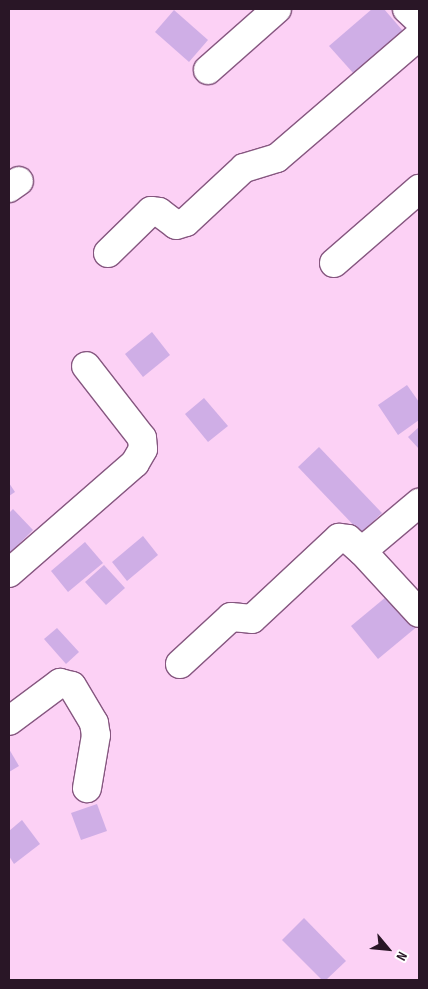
<!DOCTYPE html>
<html>
<head>
<meta charset="utf-8">
<style>
  body { margin:0 }
  #map { position:relative; width:428px; height:989px; overflow:hidden; background:#fcd1f5; font-family:"Sofia Sans Condensed",sans-serif }
  div>[style] { position:absolute }
  [style*='--x'] { left:calc(var(--x)*1px); top:calc(var(--y)*1px); width:calc(var(--w)*1px); rotate:calc(var(--a)*1deg) }
  .building>* { inset:0; background:#cfaee6 }
  .roads { filter:drop-shadow(1px 0 #865780) drop-shadow(-1px 0 #865780) drop-shadow(0 1px #865780) drop-shadow(0 -1px #865780) }
  .minor>* { height:28px; margin:-14px; padding:0 14px; transform-origin:14px; border-radius:14px; background:#fff }
  span { translate:-50% -50%; white-space:nowrap; text-align:center; line-height:1.15; -webkit-text-stroke:4px #fff; paint-order:stroke }
  .frame { position:absolute; inset:0; border:10px solid #291626; pointer-events:none }
  .north { position:absolute; left:363px; top:924px; width:50px; height:50px; -webkit-text-stroke:4px #fff; paint-order:stroke; rotate:118deg; font-size:14px; font-weight:700; line-height:20px; text-align:center; color:#291626 }
  .north::after { content:''; display:block; margin:auto; width:18px; height:22px; background:#291626; clip-path:polygon(50% 0,100% 100%,50% 72%,0 100%) }
</style>
</head>
<body>
<div id="map">
  <div class="building">
    <i style="clip-path:polygon(372px 9px,384px 9px,403px 31px,354px 74px,329px 46px)"></i>
    <i style="clip-path:polygon(174px 10px,208px 40px,189px 62px,155px 32px)"></i>
    <i style="clip-path:polygon(152px 332px,170px 355px,143px 377px,125px 354px)"></i>
    <i style="clip-path:polygon(407px 385px,419px 402px,419px 420px,398px 435px,378px 405px)"></i>
    <i style="clip-path:polygon(204px 398px,228px 426px,208px 442px,185px 414px)"></i>
    <i style="clip-path:polygon(419px 427px,419px 449px,408px 437px)"></i>
    <i style="clip-path:polygon(319px 447px,382px 513px,361px 533px,298px 467px)"></i>
    <i style="clip-path:polygon(9px 483px,15px 492px,9px 496px)"></i>
    <i style="clip-path:polygon(13px 509px,33px 530px,9px 554px,9px 513px)"></i>
    <i style="clip-path:polygon(143px 536px,158px 555px,127px 581px,112px 562px)"></i>
    <i style="clip-path:polygon(85px 542px,103px 563px,68px 592px,51px 571px)"></i>
    <i style="clip-path:polygon(104px 565px,125px 588px,106px 605px,85px 582px)"></i>
    <i style="clip-path:polygon(392px 592px,419px 625px,378px 659px,351px 626px)"></i>
    <i style="clip-path:polygon(57px 628px,79px 652px,66px 664px,44px 639px)"></i>
    <i style="clip-path:polygon(9px 749px,19px 766px,9px 772px)"></i>
    <i style="clip-path:polygon(97px 804px,107px 831px,81px 840px,71px 813px)"></i>
    <i style="clip-path:polygon(22px 820px,40px 844px,14px 864px,9px 856px,9px 831px)"></i>
    <i style="clip-path:polygon(304px 918px,346px 961px,326px 980px,322px 980px,282px 940px)"></i>
  </div>
  <div class="roads">
    <div class="minor">
      <i style="--x:407;--y:9;--w:16;--a:43"></i>
      <i style="--x:208;--y:70;--w:92;--a:-41.5"></i>
      <i style="--x:9;--y:188;--w:12;--a:-35"></i>
      <i style="--x:108;--y:253;--w:60;--a:-44.3"></i>
      <i style="--x:151;--y:211;--w:8;--a:7"></i>
      <i style="--x:159;--y:212;--w:21;--a:37"></i>
      <i style="--x:176;--y:225;--w:10;--a:-17"></i>
      <i style="--x:186;--y:222;--w:79;--a:-43"></i>
      <i style="--x:244;--y:168;--w:34;--a:-17"></i>
      <i style="--x:277;--y:158;--w:187;--a:-40.7"></i>
      <i style="--x:334;--y:263;--w:113;--a:-41"></i>
      <i style="--x:362;--y:551;--w:75;--a:-40.1"></i>
      <i style="--x:9;--y:573;--w:167;--a:-41.1"></i>
      <i style="--x:135;--y:463;--w:16;--a:-60"></i>
      <i style="--x:143;--y:449;--w:11;--a:-95"></i>
      <i style="--x:142;--y:438;--w:91;--a:-127.9"></i>
      <i style="--x:180;--y:664;--w:69;--a:-42.7"></i>
      <i style="--x:231;--y:617;--w:21;--a:5"></i>
      <i style="--x:252;--y:619;--w:119;--a:-43"></i>
      <i style="--x:339;--y:538;--w:9;--a:6"></i>
      <i style="--x:348;--y:539;--w:18;--a:41"></i>
      <i style="--x:362;--y:551;--w:84;--a:47.4"></i>
      <i style="--x:9;--y:721;--w:64;--a:-36.7"></i>
      <i style="--x:60;--y:683;--w:12;--a:14"></i>
      <i style="--x:72;--y:686;--w:43;--a:59.3"></i>
      <i style="--x:94;--y:723;--w:12;--a:81"></i>
      <i style="--x:96;--y:735;--w:54;--a:99.6"></i>
    </div>
  </div>
  <div class="frame"></div>
  <div class="north">N</div>
</div>
</body>
</html>
